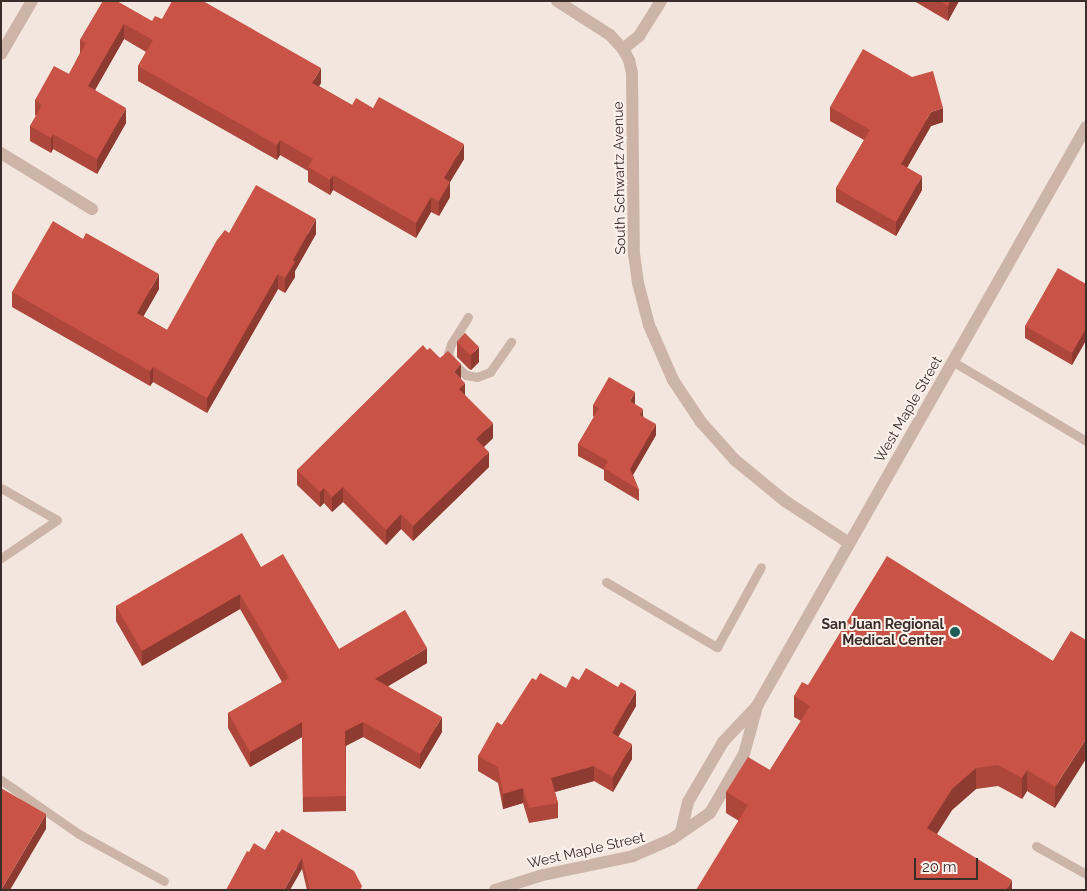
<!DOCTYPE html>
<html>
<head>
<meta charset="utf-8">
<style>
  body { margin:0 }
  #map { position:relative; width:1087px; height:891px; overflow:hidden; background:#f3e6de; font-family:Raleway,sans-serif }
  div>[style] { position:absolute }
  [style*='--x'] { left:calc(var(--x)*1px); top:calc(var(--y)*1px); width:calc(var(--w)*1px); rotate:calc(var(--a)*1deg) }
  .service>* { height:9px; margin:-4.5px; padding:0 4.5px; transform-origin:4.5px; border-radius:4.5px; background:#ccb4a9 }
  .minor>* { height:12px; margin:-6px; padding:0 6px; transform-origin:6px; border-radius:6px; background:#ccb4a9 }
  .tertiary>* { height:12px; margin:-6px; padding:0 6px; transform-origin:6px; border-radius:6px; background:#ccb4a9 }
  .wall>* { inset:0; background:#ad473c }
  .shaded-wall>* { inset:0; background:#8d3a31 }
  .building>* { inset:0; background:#c95346 }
  .dots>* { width:14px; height:14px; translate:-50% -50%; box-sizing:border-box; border:2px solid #faf1eb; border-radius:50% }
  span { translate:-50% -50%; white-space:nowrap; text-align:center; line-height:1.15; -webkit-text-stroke:4px #faf1eb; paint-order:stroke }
  .street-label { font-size:14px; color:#392c29 }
  .poi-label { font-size:14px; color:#392c29; font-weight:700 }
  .right { translate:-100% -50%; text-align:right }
  .frame { position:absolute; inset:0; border:2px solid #392c29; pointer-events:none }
  .scale { position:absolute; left:914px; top:858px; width:64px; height:22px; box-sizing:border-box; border:2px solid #392c29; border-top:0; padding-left:6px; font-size:15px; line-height:18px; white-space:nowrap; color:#392c29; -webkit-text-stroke:4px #faf1eb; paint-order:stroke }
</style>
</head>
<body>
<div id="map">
  <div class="service">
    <i style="--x:468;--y:317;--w:32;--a:122"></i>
    <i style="--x:451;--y:344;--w:10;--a:107"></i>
    <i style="--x:448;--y:354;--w:9;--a:63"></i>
    <i style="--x:452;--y:362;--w:19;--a:43"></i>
    <i style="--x:466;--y:375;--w:11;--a:10"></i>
    <i style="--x:477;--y:377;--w:14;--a:-21"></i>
    <i style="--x:490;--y:372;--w:37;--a:-55"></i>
    <i style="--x:952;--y:361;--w:156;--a:30.8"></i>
    <i style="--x:1;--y:488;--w:64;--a:29.7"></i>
    <i style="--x:57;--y:520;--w:68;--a:145.8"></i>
    <i style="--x:606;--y:582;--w:129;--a:30.4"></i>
    <i style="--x:717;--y:647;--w:91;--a:-61.2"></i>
    <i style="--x:1;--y:780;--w:95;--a:34.7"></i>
    <i style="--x:79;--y:834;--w:97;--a:28.9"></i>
    <i style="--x:1036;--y:846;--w:57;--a:29.2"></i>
  </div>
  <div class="minor">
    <i style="--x:1;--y:54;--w:61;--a:-59.7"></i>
    <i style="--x:1;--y:153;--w:107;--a:31.6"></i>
  </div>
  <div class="tertiary">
    <i style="--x:557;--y:1;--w:63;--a:32.7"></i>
    <i style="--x:610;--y:35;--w:19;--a:47"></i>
    <i style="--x:623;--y:49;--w:13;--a:61"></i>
    <i style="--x:629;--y:60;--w:13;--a:77"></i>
    <i style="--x:632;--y:73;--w:181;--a:89.4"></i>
    <i style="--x:634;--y:254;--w:29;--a:82"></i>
    <i style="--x:638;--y:283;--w:43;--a:75.3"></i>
    <i style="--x:649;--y:325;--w:60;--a:66.4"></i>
    <i style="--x:673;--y:380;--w:50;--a:56.3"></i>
    <i style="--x:701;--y:422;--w:51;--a:48.2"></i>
    <i style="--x:735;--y:460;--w:65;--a:39.4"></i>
    <i style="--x:785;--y:501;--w:77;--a:33.3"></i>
    <i style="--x:623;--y:49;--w:21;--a:-39"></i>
    <i style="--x:639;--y:36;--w:41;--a:-57.8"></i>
    <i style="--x:681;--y:832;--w:31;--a:-77"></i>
    <i style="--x:688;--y:802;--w:69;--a:-59.7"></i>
    <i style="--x:723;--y:742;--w:50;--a:-46.6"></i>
    <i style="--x:757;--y:706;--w:666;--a:-60.39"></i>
    <i style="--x:495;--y:890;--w:50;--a:-17.4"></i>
    <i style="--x:543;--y:875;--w:92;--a:-11.9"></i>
    <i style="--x:633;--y:856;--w:43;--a:-23.6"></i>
    <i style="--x:672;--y:839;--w:46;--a:-34.4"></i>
    <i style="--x:710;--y:813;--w:68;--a:-60"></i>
    <i style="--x:744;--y:754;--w:46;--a:-74.7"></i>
  </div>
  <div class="wall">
    <i style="clip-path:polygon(103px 1px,152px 21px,321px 83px,319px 86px,352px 105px,464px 159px,450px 182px,450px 197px,439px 216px,431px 212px,416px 238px,333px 190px,330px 195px,308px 182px,308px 171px,280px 155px,277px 160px,138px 81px,138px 66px,146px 52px,124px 39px,95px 90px,126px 123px,97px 174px,53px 149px,51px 153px,30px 141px,30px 126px,36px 116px,35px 115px,35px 100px,69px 74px,80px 53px,80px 40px)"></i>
    <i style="clip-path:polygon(914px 1px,959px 1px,948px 21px)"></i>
    <i style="clip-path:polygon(830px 107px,943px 122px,931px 126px,907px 168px,922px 190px,896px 236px,836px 202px,836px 188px,864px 140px,830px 121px)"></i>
    <i style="clip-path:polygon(229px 233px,316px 234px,295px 271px,295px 277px,285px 293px,278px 289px,207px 413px,153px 382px,150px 386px,12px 307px,12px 292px,159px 289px,143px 316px,167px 330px)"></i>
    <i style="clip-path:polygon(1086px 284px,1086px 342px,1085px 342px,1072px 365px,1025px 338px,1025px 326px)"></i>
    <i style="clip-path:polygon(465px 333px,479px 362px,471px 370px,469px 369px,457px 357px,457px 342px)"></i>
    <i style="clip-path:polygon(427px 350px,440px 358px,461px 379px,465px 395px,493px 438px,484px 447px,489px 467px,413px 541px,401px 529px,386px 545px,343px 502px,332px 512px,324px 503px,320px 507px,297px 485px,297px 470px)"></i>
    <i style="clip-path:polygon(635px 403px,635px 404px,656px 435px,633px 475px,639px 490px,639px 501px,604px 480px,604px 470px,578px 456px,578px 444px,594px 417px,593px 416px,593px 405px)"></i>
    <i style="clip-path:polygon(261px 567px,339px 649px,427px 663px,388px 686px,442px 732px,420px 769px,363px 737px,346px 746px,346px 811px,303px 812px,302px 737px,250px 767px,228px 728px,228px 713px,282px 682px,240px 609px,142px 666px,116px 621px,116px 606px)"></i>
    <i style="clip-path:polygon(1071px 631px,1055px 808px,1027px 791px,1022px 799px,998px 786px,976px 789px,952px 810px,937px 834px,1012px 890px,739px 821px,726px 813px,726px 792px,770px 770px,801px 721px,794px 717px,794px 696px,808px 685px,1053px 661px)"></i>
    <i style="clip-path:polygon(536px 680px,566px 688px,579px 680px,636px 706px,618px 736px,632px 759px,613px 792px,594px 781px,555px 792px,558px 803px,558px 818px,529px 823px,523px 803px,503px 809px,498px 783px,478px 771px,478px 756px,502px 725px)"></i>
    <i style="clip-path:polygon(276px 831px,362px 890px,307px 890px,302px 869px,249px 852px,265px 850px)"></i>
  </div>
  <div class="shaded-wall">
    <i style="clip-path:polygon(950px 1px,959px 1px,948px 21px,948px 6px)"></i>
    <i style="clip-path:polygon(124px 24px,124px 39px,88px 102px,88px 86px)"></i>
    <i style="clip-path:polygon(321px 68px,321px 83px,312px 98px,312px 83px)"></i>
    <i style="clip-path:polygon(126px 108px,126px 123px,97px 174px,97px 159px)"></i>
    <i style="clip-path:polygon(943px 108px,943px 122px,931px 126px,901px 178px,901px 164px,931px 112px)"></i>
    <i style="clip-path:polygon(53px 134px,53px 149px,51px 153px,51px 138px)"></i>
    <i style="clip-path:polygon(280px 140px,280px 155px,277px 160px,277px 145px)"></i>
    <i style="clip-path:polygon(464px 144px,464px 159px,450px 182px,450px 197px,439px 216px,439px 201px,444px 178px)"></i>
    <i style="clip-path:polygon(333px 175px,333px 190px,330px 195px,330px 180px)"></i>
    <i style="clip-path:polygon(922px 176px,922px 190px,896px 236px,896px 222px)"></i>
    <i style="clip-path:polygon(431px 197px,431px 212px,416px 238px,416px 223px)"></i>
    <i style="clip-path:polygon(316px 219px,316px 234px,295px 271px,295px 277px,285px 293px,285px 278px,293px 260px)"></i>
    <i style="clip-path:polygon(159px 274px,159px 289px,137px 328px,137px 313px)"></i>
    <i style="clip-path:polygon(278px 274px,278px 289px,207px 413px,207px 398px)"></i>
    <i style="clip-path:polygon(1085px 330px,1085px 342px,1072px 365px,1072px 353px)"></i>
    <i style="clip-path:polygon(479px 347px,479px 362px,471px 370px,471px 355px)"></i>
    <i style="clip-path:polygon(461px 364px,461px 379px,454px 372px)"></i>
    <i style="clip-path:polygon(153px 367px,153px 382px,150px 386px,150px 371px)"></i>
    <i style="clip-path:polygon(465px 383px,465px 398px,459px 389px)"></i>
    <i style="clip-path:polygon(635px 392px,635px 403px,630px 413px,630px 401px)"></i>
    <i style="clip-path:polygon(643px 409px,643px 421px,640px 415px)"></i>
    <i style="clip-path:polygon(493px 423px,493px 438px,476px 454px,476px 439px)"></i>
    <i style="clip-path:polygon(656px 424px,656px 435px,630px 480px,630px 469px)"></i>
    <i style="clip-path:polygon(489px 452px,489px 467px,413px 541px,413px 526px)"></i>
    <i style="clip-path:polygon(343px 487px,343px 502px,332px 512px,332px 497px)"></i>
    <i style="clip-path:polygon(324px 488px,324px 503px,320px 507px,320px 492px)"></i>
    <i style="clip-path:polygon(401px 514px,401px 529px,386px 545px,386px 530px)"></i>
    <i style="clip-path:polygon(240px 594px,240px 609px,142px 666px,142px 651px)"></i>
    <i style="clip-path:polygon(427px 648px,427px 663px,375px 694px,375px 679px)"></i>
    <i style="clip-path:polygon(636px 691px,636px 706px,612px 748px,612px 733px)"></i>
    <i style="clip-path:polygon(442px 717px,442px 732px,420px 769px,420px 754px)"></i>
    <i style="clip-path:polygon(302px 722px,302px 737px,250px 767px,250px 752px)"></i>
    <i style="clip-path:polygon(363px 722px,363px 737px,345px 746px,345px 731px)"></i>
    <i style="clip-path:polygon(1086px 739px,1086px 759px,1055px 808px,1055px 787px)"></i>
    <i style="clip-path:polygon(632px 744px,632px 759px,613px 792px,613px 777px)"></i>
    <i style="clip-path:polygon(594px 766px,594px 781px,551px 793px,551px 778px)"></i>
    <i style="clip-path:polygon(976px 768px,976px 789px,952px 810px,927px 849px,927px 828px,952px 789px)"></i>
    <i style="clip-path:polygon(1027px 770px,1027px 791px,1022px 799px,1022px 778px)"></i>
    <i style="clip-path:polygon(523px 788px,523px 803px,503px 809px,503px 794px)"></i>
    <i style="clip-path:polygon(46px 814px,46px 829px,10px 890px,1px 890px)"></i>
    <i style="clip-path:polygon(302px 858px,302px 869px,290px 890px,284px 890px)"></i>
    <i style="clip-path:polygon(1012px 880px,1012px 890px,1006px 890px)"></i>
  </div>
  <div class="building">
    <i style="clip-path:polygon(103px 1px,117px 1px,152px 21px,155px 16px,162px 19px,172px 1px,203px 1px,321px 68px,312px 83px,352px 105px,356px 98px,373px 108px,379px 97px,464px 144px,444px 178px,450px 182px,439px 201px,431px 197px,416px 223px,333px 175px,330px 180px,308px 167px,313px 159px,280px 140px,277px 145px,138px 66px,153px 40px,124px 24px,88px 86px,126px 108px,97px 159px,53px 134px,51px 138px,30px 126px,42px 105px,35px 100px,54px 66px,69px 74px,86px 43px,80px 40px)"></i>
    <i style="clip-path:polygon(940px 1px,950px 1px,948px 6px)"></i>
    <i style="clip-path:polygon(863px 49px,912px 77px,933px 71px,943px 108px,931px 112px,901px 164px,922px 176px,896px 222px,836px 188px,870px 130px,830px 107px)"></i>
    <i style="clip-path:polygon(256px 185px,316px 219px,293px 260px,295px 262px,285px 278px,278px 274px,207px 398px,153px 367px,150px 371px,12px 292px,53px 221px,83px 239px,86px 233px,159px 274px,137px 313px,167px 330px,217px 240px,225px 230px,229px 233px)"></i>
    <i style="clip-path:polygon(1058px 268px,1086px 284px,1086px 331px,1085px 330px,1072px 353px,1025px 326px)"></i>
    <i style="clip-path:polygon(465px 333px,479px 347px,471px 355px,469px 354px,457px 342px)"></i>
    <i style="clip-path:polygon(423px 345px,427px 350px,430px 348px,440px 358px,448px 351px,461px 364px,454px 372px,465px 383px,459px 389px,493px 423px,476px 439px,489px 452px,413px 526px,401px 514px,386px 530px,343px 487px,332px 497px,324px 488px,320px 492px,297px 470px)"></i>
    <i style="clip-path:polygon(609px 377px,635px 392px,630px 401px,643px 409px,640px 415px,656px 424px,630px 469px,639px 490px,604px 468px,608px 461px,578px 444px,599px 408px,593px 405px)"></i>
    <i style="clip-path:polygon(242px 533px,261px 567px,283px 554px,339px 649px,405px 610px,427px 648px,375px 679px,442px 717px,420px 754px,363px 722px,345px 731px,346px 796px,303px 797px,302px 722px,250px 752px,228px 713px,289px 678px,240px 594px,142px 651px,116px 606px)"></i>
    <i style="clip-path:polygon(887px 556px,1053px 661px,1071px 631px,1086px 640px,1086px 739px,1055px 787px,1027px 770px,1022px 778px,998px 765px,976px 768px,952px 789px,927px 828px,1012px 880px,1006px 890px,696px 890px,748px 805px,726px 792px,748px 757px,770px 770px,810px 706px,794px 696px,802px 682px,808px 685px)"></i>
    <i style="clip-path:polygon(586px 668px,618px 687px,621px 682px,636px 691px,612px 733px,632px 744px,613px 777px,594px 766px,551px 778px,558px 803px,529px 808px,523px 788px,503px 794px,498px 767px,478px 756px,497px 722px,502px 725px,532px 678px,536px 680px,540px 673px,566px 688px,572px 676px,579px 680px)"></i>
    <i style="clip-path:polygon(1px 788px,46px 814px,1px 890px)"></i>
    <i style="clip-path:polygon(282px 829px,354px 871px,362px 886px,360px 890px,310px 890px,302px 858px,284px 890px,226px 890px,247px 851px,249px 852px,254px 843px,265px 850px,276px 831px,279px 833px)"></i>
  </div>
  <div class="dots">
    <i style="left:955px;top:632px;background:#1d5c57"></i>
  </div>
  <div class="street-label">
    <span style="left:619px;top:178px;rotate:-91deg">South Schwartz Avenue</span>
    <span style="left:908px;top:409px;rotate:-60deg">West Maple Street</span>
    <span style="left:586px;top:850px;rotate:-13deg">West Maple Street</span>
  </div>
  <div class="poi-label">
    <span class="right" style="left:944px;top:632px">San Juan Regional<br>Medical Center</span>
  </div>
  <div class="frame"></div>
  <div class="scale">20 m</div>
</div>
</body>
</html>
